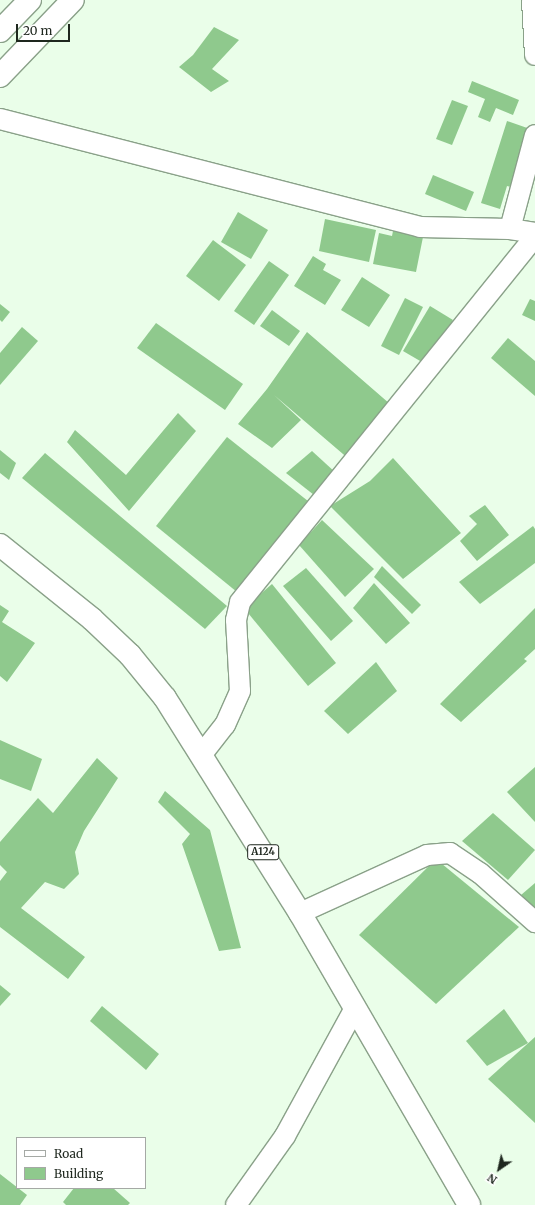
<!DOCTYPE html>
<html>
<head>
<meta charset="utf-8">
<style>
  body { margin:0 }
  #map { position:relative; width:535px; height:1205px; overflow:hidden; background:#eafee9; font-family:Merriweather,serif }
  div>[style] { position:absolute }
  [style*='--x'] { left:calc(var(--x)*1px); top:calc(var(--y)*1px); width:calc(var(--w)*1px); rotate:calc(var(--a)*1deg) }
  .building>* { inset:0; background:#8fc98d }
  .roads { filter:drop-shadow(1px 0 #8aa189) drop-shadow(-1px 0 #8aa189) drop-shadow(0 1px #8aa189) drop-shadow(0 -1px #8aa189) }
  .minor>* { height:20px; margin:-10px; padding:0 10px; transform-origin:10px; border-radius:10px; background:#fff }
  .tertiary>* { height:22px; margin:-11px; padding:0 11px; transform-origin:11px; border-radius:11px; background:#fff }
  .trunk>* { height:22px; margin:-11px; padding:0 11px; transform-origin:11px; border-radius:11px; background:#fff }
  span { translate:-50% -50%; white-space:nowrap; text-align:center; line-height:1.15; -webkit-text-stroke:3px #fff; paint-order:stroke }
  .shield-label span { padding:1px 3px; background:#fff; border:1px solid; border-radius:3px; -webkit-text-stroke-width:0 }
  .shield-label { font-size:10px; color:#1e271e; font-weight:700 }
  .legend { position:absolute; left:16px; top:1137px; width:130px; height:52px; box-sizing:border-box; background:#fff; border:1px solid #a5a9a5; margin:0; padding:5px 7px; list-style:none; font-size:12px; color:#1e271e }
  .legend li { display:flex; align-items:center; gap:8px; height:20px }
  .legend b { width:20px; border:1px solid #a5a9a5 }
  .north { position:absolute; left:479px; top:1149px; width:40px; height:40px; -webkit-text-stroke:3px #fff; paint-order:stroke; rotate:214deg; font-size:11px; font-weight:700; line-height:16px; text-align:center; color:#1e271e }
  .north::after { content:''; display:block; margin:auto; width:14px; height:18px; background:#1e271e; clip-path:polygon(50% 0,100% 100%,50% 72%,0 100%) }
  .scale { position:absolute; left:16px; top:24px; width:54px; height:18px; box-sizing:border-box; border:2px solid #1e271e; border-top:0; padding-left:5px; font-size:12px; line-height:14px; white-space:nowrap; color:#1e271e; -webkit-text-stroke:3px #fff; paint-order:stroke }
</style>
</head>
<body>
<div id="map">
  <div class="building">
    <i style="clip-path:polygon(214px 27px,239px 40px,212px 69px,229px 81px,211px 92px,179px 67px,193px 55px)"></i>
    <i style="clip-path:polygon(472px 81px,519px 100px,513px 115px,496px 108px,490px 122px,478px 117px,485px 99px,468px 92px)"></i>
    <i style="clip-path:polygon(452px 100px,468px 106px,452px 145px,436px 139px)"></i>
    <i style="clip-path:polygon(507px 121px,533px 130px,515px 188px,507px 186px,500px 209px,481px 203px)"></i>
    <i style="clip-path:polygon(433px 175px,474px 192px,466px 211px,425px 194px)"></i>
    <i style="clip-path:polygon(238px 212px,268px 230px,251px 259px,221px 242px)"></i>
    <i style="clip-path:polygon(325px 219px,376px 230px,369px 262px,319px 251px)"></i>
    <i style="clip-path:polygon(393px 231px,423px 237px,416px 272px,373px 264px,379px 233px,392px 236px)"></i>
    <i style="clip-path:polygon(213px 240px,246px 265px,219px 301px,186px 276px)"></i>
    <i style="clip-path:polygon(313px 256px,326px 264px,323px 270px,341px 280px,325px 305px,294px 286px)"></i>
    <i style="clip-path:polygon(269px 261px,289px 275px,254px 325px,234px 311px)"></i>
    <i style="clip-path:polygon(362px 277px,390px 295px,369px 327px,341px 310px)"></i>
    <i style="clip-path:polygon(405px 298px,423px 307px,399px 355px,381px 346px)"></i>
    <i style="clip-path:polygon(530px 299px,535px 301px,535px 321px,522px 315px)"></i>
    <i style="clip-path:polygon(0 304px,10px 312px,2px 322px,0 320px)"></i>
    <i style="clip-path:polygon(430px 306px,453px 320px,427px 365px,403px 351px)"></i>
    <i style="clip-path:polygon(272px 310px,300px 331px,289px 346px,260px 326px)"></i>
    <i style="clip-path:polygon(156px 323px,243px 384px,225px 410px,137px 348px)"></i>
    <i style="clip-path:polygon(22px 327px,38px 341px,0 385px,0 353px)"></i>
    <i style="clip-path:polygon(307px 332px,390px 404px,350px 460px,274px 395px,301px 420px,272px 448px,238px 424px,267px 389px)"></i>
    <i style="clip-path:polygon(508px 338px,535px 361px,535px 396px,491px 358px)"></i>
    <i style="clip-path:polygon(178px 413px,196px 431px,129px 511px,67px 442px,75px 430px,126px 475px)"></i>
    <i style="clip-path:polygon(227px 437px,313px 505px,237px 592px,156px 526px)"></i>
    <i style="clip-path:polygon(0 450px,16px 463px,9px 480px,0 473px)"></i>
    <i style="clip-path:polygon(312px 451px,336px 473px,314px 495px,286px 473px)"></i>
    <i style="clip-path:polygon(45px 453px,227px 606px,205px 629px,22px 478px)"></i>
    <i style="clip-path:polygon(393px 458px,461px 533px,403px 579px,330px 506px,370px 481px)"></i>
    <i style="clip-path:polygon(485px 505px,509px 535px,477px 561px,460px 541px,477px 524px,469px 516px)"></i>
    <i style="clip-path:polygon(322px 520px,374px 569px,345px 597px,299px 545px)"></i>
    <i style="clip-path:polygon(533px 526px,535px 529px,535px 563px,480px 604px,459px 582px)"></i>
    <i style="clip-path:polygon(382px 566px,421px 605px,412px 614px,374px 577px)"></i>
    <i style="clip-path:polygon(306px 568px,353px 621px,331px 641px,283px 586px)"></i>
    <i style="clip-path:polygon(374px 583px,410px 623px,386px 644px,353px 608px)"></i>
    <i style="clip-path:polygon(272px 584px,336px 663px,308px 686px,244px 608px)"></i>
    <i style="clip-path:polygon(0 605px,9px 611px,2px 622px,35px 643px,7px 682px,0 676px)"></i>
    <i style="clip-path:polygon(535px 608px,535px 649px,524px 659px,527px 661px,461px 722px,440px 704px)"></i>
    <i style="clip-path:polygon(376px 662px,397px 691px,348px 734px,324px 711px)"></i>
    <i style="clip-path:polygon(0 740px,42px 759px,31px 791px,0 779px)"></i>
    <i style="clip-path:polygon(97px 758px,118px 778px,84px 831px,75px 852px,79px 874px,64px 889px,45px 882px,21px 908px,85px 957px,68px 979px,0 927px,0 881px,7px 872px,0 865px,0 842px,38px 798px,53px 813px)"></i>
    <i style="clip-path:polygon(535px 767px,535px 822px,507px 792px)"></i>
    <i style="clip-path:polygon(165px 791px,210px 830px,241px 948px,219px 951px,182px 844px,190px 834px,158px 802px)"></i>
    <i style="clip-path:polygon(493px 813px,535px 850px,508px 880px,462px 841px)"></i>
    <i style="clip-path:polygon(436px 859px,519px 927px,436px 1004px,359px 935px)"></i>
    <i style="clip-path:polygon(535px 883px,535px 908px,521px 895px)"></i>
    <i style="clip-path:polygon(0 985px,11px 994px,0 1006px)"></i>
    <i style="clip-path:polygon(102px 1006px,159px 1054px,146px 1070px,90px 1021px)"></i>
    <i style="clip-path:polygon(504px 1009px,528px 1043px,487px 1066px,466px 1041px)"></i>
    <i style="clip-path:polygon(535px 1037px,535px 1123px,488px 1079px)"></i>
    <i style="clip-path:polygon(0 1174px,27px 1195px,20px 1205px,0 1205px)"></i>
    <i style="clip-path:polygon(74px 1188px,113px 1188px,130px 1203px,128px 1205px,66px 1205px,63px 1202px)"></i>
  </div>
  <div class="roads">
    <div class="minor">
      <i style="--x:532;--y:0;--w:55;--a:86.9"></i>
      <i style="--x:0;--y:119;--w:434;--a:14.4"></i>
      <i style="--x:420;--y:227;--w:90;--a:1.3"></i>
      <i style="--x:510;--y:229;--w:25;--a:9"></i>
      <i style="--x:510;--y:229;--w:97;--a:-75.1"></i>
      <i style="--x:202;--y:754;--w:37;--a:-52"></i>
      <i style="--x:225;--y:725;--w:37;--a:-66"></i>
      <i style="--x:240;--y:691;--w:71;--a:-93.2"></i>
      <i style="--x:236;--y:620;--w:18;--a:-77"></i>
      <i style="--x:240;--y:602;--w:469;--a:-51.1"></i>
      <i style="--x:300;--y:913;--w:140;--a:-24.5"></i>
      <i style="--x:427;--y:855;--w:23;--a:-5"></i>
      <i style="--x:450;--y:853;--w:36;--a:34"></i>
      <i style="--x:480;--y:873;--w:74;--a:41.7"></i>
      <i style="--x:236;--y:1205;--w:85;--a:-54.6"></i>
      <i style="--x:285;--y:1136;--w:144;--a:-61.3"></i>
    </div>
    <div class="tertiary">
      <i style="--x:0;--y:31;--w:43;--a:-45.9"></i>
      <i style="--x:0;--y:76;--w:105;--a:-46.2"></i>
    </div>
    <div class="trunk">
      <i style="--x:0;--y:545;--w:118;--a:38.8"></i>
      <i style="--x:92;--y:619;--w:52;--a:43.5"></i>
      <i style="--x:130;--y:655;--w:55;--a:50.9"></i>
      <i style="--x:165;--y:698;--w:254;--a:57.9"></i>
      <i style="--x:300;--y:913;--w:337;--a:59.9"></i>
    </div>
  </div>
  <div class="shield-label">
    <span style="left:263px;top:852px">A124</span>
  </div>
  <ul class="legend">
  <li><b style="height:5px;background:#fff"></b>Road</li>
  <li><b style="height:11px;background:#8fc98d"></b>Building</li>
  </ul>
  <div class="north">N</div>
  <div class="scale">20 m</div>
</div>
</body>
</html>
